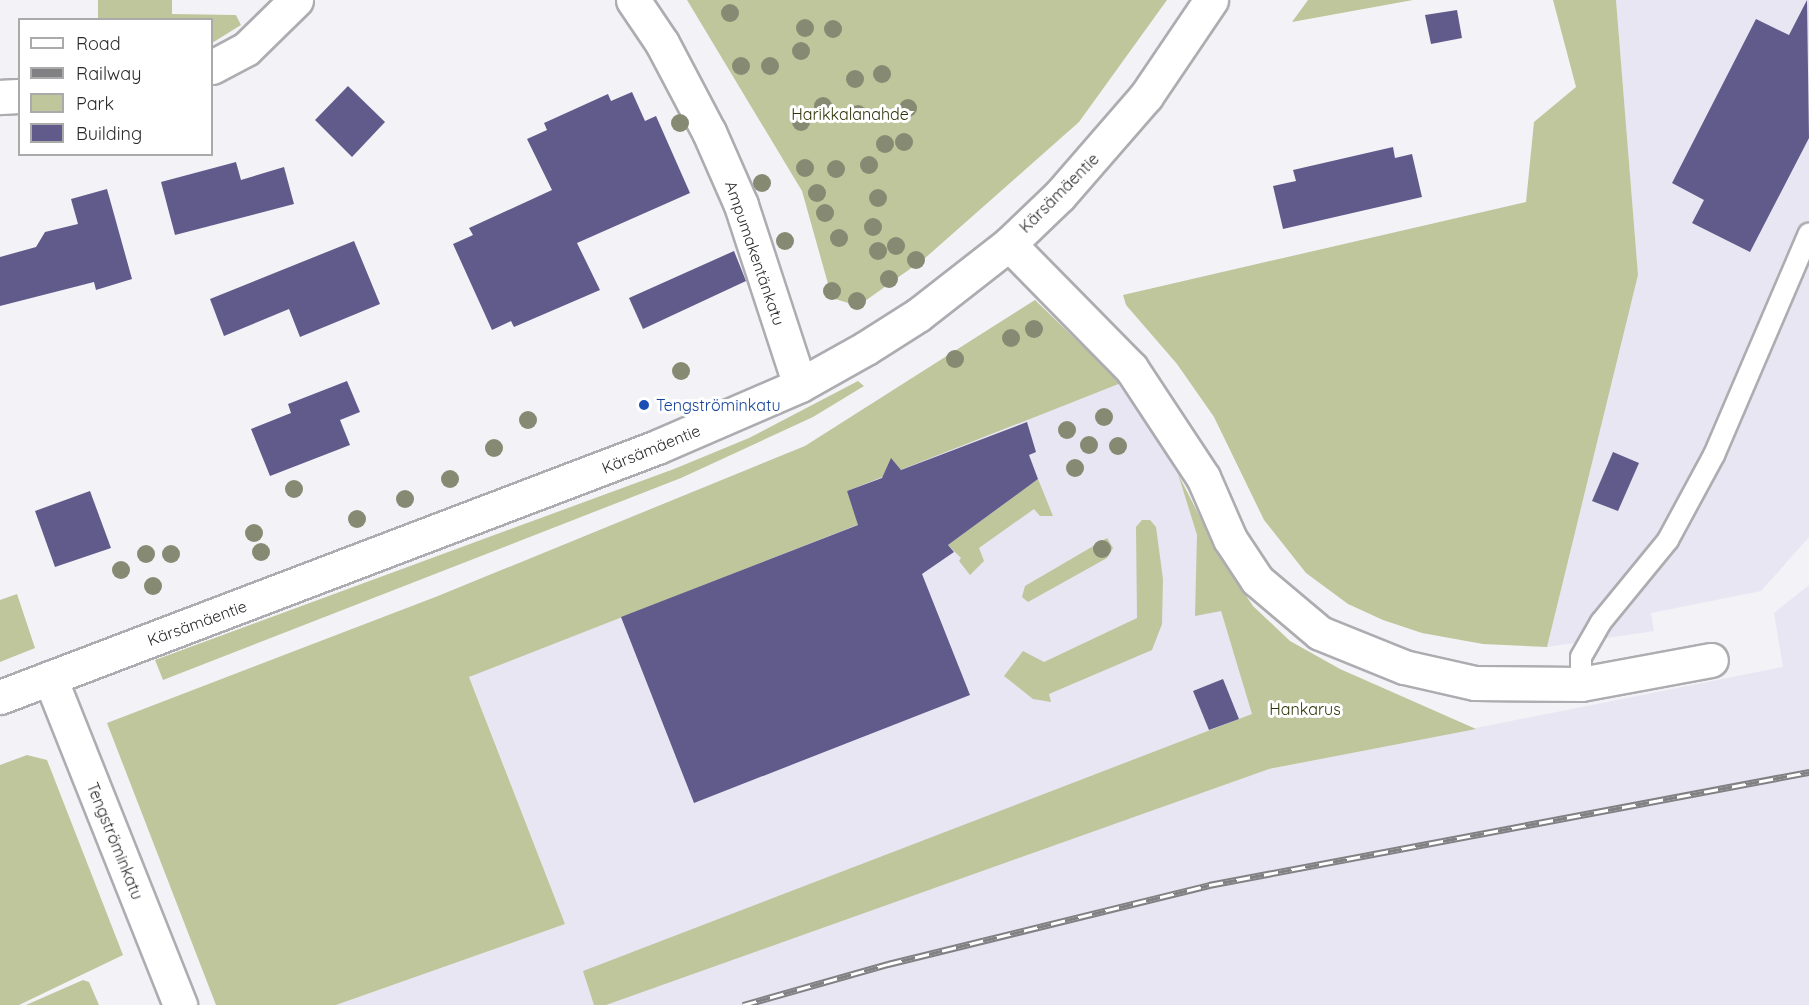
<!DOCTYPE html>
<html>
<head>
<meta charset="utf-8">
<style>
  body { margin:0 }
  #map { position:relative; width:1809px; height:1005px; overflow:hidden; background:#f3f2f7; font-family:Quicksand,sans-serif }
  div>[style] { position:absolute }
  [style*='--x'] { left:calc(var(--x)*1px); top:calc(var(--y)*1px); width:calc(var(--w)*1px); rotate:calc(var(--a)*1deg) }
  .built>* { inset:0; background:#e7e6f2 }
  .green>* { inset:0; background:#bfc69c }
  .building>* { inset:0; background:#615b8c }
  .roads { filter:drop-shadow(2px 0 #adadb1) drop-shadow(-2px 0 #adadb1) drop-shadow(0 2px #adadb1) drop-shadow(0 -2px #adadb1) }
  .service>* { height:20px; margin:-10px; padding:0 10px; transform-origin:10px; border-radius:10px; background:#fff }
  .minor>* { height:33px; margin:-16.5px; padding:0 16.5px; transform-origin:16.5px; border-radius:16.5px; background:#fff }
  .tertiary>* { height:33px; margin:-16.5px; padding:0 16.5px; transform-origin:16.5px; border-radius:16.5px; background:#fff }
  .rail>* { height:7px; margin-top:-3.5px; transform-origin:0; background:repeating-linear-gradient(90deg,#fff 0 14px,#818184 0 28px); box-sizing:border-box; border-block:2px solid #818184 }
  .trees>* { width:18px; height:18px; margin:-9px; border-radius:50%; background:#878a72 }
  .dots>* { width:16px; height:16px; translate:-50% -50%; box-sizing:border-box; border:3px solid #fff; border-radius:50% }
  span { translate:-50% -50%; white-space:nowrap; text-align:center; line-height:1.15; -webkit-text-stroke:6px #fff; paint-order:stroke }
  .park-label { font-size:16px; color:#2f3406 }
  .street-label { font-size:16px; color:#2a2a2c }
  .transit-label { font-size:16px; color:#164399 }
  .left { translate:0 -50%; text-align:left }
  .legend { position:absolute; left:18px; top:18px; width:195px; height:138px; box-sizing:border-box; background:#fff; border:2px solid #aaaaab; margin:0; padding:8px 10px; list-style:none; font-size:18px; color:#2a2a2c }
  .legend li { display:flex; align-items:center; gap:12px; height:30px }
  .legend b { width:30px; border:2px solid #aaaaab }
</style>
</head>
<body>
<div id="map">
  <div class="built">
    <i style="clip-path:polygon(1616px 0,1809px 0,1809px 537px,1761px 591px,1651px 613px,1654px 631px,1547px 647px,1638px 275px)"></i>
    <i style="clip-path:polygon(1035px 300px,1134px 395px,1178px 474px,1270px 769px,1783px 667px,1774px 613px,1809px 585px,1809px 1005px,336px 1005px,565px 924px,438px 596px,805px 446px)"></i>
  </div>
  <div class="green">
    <i style="clip-path:polygon(98px 0,172px 0,172px 14px,236px 15px,241px 25px,212px 43px,212px 20px,98px 19px)"></i>
    <i style="clip-path:polygon(687px 0,1167px 0,1079px 122px,924px 259px,858px 306px,832px 298px,802px 191px)"></i>
    <i style="clip-path:polygon(1308px 0,1413px 0,1292px 22px)"></i>
    <i style="clip-path:polygon(1553px 0,1616px 0,1638px 275px,1547px 647px,1483px 644px,1422px 633px,1383px 620px,1348px 604px,1306px 573px,1264px 520px,1214px 417px,1177px 364px,1126px 305px,1123px 295px,1526px 202px,1534px 122px,1576px 87px)"></i>
    <i style="clip-path:polygon(1035px 300px,1121px 383px,847px 491px,862px 523px,469px 677px,565px 924px,336px 1005px,216px 1005px,107px 723px,438px 596px,805px 446px)"></i>
    <i style="clip-path:polygon(858px 381px,864px 386px,813px 417px,681px 478px,163px 680px,155px 660px,674px 469px,749px 438px)"></i>
    <i style="clip-path:polygon(1178px 474px,1222px 560px,1253px 606px,1290px 641px,1340px 669px,1476px 729px,1269px 769px,606px 1005px,594px 1005px,583px 971px,1252px 714px,1221px 611px,1195px 616px,1197px 535px)"></i>
    <i style="clip-path:polygon(1038px 479px,1053px 516px,1040px 516px,1034px 509px,979px 548px,984px 561px,970px 575px,959px 561px,961px 558px,948px 545px)"></i>
    <i style="clip-path:polygon(1142px 520px,1150px 520px,1156px 527px,1163px 579px,1162px 624px,1152px 650px,1049px 694px,1051px 702px,1033px 699px,1004px 676px,1023px 651px,1044px 662px,1137px 618px,1136px 527px)"></i>
    <i style="clip-path:polygon(1107px 538px,1113px 548px,1107px 558px,1028px 602px,1022px 597px,1025px 586px)"></i>
    <i style="clip-path:polygon(17px 594px,35px 648px,0 662px,0 600px)"></i>
    <i style="clip-path:polygon(27px 755px,47px 760px,123px 955px,19px 1005px,0 1005px,0 765px)"></i>
    <i style="clip-path:polygon(83px 980px,89px 982px,99px 1005px,26px 1005px)"></i>
  </div>
  <div class="building">
    <i style="clip-path:polygon(1807px 0,1809px 138px,1750px 252px,1692px 223px,1704px 200px,1672px 183px,1756px 19px,1789px 35px)"></i>
    <i style="clip-path:polygon(1457px 10px,1462px 38px,1431px 44px,1425px 15px)"></i>
    <i style="clip-path:polygon(348px 86px,385px 122px,352px 157px,315px 120px)"></i>
    <i style="clip-path:polygon(632px 92px,645px 121px,656px 116px,690px 193px,577px 243px,600px 290px,514px 327px,511px 321px,492px 330px,453px 244px,473px 235px,469px 228px,552px 190px,527px 139px,547px 130px,544px 123px,608px 94px,611px 101px)"></i>
    <i style="clip-path:polygon(1393px 147px,1395px 158px,1412px 154px,1422px 197px,1283px 229px,1273px 186px,1296px 181px,1293px 170px)"></i>
    <i style="clip-path:polygon(236px 162px,241px 180px,284px 167px,294px 204px,175px 235px,161px 182px)"></i>
    <i style="clip-path:polygon(107px 189px,132px 279px,96px 290px,94px 282px,0 306px,0 257px,36px 247px,45px 232px,78px 224px,71px 199px)"></i>
    <i style="clip-path:polygon(354px 241px,380px 304px,300px 337px,289px 309px,224px 336px,210px 299px)"></i>
    <i style="clip-path:polygon(734px 251px,746px 281px,643px 329px,629px 298px)"></i>
    <i style="clip-path:polygon(347px 381px,360px 412px,340px 420px,350px 445px,270px 476px,251px 429px,291px 413px,288px 404px)"></i>
    <i style="clip-path:polygon(1027px 422px,1036px 452px,1029px 455px,1038px 479px,948px 545px,954px 552px,922px 574px,970px 695px,694px 803px,621px 617px,858px 525px,847px 491px,882px 478px,891px 458px,901px 470px)"></i>
    <i style="clip-path:polygon(1613px 452px,1639px 463px,1618px 511px,1592px 501px)"></i>
    <i style="clip-path:polygon(90px 491px,111px 548px,55px 567px,35px 511px)"></i>
    <i style="clip-path:polygon(1223px 679px,1239px 719px,1209px 730px,1193px 691px)"></i>
  </div>
  <div class="roads">
    <div class="service">
      <i style="--x:1581;--y:684;--w:27;--a:-90"></i>
      <i style="--x:1581;--y:657;--w:40;--a:-60.3"></i>
      <i style="--x:1601;--y:622;--w:106;--a:-50.7"></i>
      <i style="--x:1668;--y:540;--w:97;--a:-61.6"></i>
      <i style="--x:1714;--y:455;--w:241;--a:-66.8"></i>
    </div>
    <div class="minor">
      <i style="--x:633;--y:0;--w:52;--a:56"></i>
      <i style="--x:662;--y:43;--w:101;--a:62.2"></i>
      <i style="--x:709;--y:132;--w:80;--a:66.3"></i>
      <i style="--x:741;--y:205;--w:189;--a:71.9"></i>
      <i style="--x:212;--y:67;--w:38;--a:-28"></i>
      <i style="--x:246;--y:49;--w:70;--a:-44.4"></i>
      <i style="--x:0;--y:97;--w:20;--a:-3"></i>
      <i style="--x:1009;--y:244;--w:174;--a:45.5"></i>
      <i style="--x:1131;--y:368;--w:131;--a:56.6"></i>
      <i style="--x:1203;--y:477;--w:68;--a:66.5"></i>
      <i style="--x:1230;--y:539;--w:49;--a:56.6"></i>
      <i style="--x:1257;--y:580;--w:82;--a:40.1"></i>
      <i style="--x:1320;--y:633;--w:91;--a:22"></i>
      <i style="--x:1404;--y:667;--w:73;--a:12.7"></i>
      <i style="--x:1475;--y:683;--w:106;--a:0.5"></i>
      <i style="--x:1581;--y:684;--w:132;--a:-10.5"></i>
      <i style="--x:50;--y:678;--w:352;--a:68.3"></i>
    </div>
    <div class="tertiary">
      <i style="--x:0;--y:697;--w:703;--a:-20.83"></i>
      <i style="--x:657;--y:447;--w:156;--a:-23.4"></i>
      <i style="--x:800;--y:385;--w:76;--a:-29.3"></i>
      <i style="--x:866;--y:348;--w:62;--a:-32.4"></i>
      <i style="--x:918;--y:315;--w:115;--a:-38"></i>
      <i style="--x:1009;--y:244;--w:71;--a:-43.9"></i>
      <i style="--x:1060;--y:195;--w:131;--a:-49"></i>
      <i style="--x:1146;--y:96;--w:116;--a:-55.9"></i>
    </div>
  </div>
  <div class="rail">
    <i style="--x:743;--y:1005;--w:151;--a:-15.8"></i>
    <i style="--x:888;--y:964;--w:331;--a:-13.8"></i>
    <i style="--x:1209;--y:885;--w:611;--a:-10.67"></i>
  </div>
  <div class="trees">
    <i style="left:730px;top:13px"></i>
    <i style="left:805px;top:28px"></i>
    <i style="left:833px;top:29px"></i>
    <i style="left:801px;top:51px"></i>
    <i style="left:741px;top:66px"></i>
    <i style="left:770px;top:66px"></i>
    <i style="left:882px;top:74px"></i>
    <i style="left:855px;top:79px"></i>
    <i style="left:823px;top:106px"></i>
    <i style="left:908px;top:108px"></i>
    <i style="left:858px;top:114px"></i>
    <i style="left:801px;top:122px"></i>
    <i style="left:680px;top:123px"></i>
    <i style="left:904px;top:142px"></i>
    <i style="left:885px;top:144px"></i>
    <i style="left:869px;top:165px"></i>
    <i style="left:805px;top:168px"></i>
    <i style="left:836px;top:169px"></i>
    <i style="left:762px;top:183px"></i>
    <i style="left:817px;top:193px"></i>
    <i style="left:878px;top:198px"></i>
    <i style="left:825px;top:213px"></i>
    <i style="left:873px;top:227px"></i>
    <i style="left:839px;top:238px"></i>
    <i style="left:785px;top:241px"></i>
    <i style="left:896px;top:246px"></i>
    <i style="left:878px;top:251px"></i>
    <i style="left:916px;top:260px"></i>
    <i style="left:889px;top:279px"></i>
    <i style="left:832px;top:291px"></i>
    <i style="left:857px;top:301px"></i>
    <i style="left:1034px;top:329px"></i>
    <i style="left:1011px;top:338px"></i>
    <i style="left:955px;top:359px"></i>
    <i style="left:681px;top:371px"></i>
    <i style="left:1104px;top:417px"></i>
    <i style="left:528px;top:420px"></i>
    <i style="left:1067px;top:430px"></i>
    <i style="left:1089px;top:445px"></i>
    <i style="left:1118px;top:446px"></i>
    <i style="left:494px;top:448px"></i>
    <i style="left:1075px;top:468px"></i>
    <i style="left:450px;top:479px"></i>
    <i style="left:294px;top:489px"></i>
    <i style="left:405px;top:499px"></i>
    <i style="left:357px;top:519px"></i>
    <i style="left:254px;top:533px"></i>
    <i style="left:1102px;top:549px"></i>
    <i style="left:261px;top:552px"></i>
    <i style="left:146px;top:554px"></i>
    <i style="left:171px;top:554px"></i>
    <i style="left:121px;top:570px"></i>
    <i style="left:153px;top:586px"></i>
  </div>
  <div class="dots">
    <i style="left:644px;top:405px;background:#1a4fb4"></i>
  </div>
  <div class="park-label">
    <span style="left:850px;top:114px">Harikkalanahde</span>
    <span style="left:1305px;top:709px">Hankarus</span>
  </div>
  <div class="street-label">
    <span style="left:1059px;top:193px;rotate:-45deg">Kärsämäentie</span>
    <span style="left:755px;top:253px;rotate:71deg">Ampumakentänkatu</span>
    <span style="left:651px;top:449px;rotate:-22deg">Kärsämäentie</span>
    <span style="left:197px;top:623px;rotate:-20deg">Kärsämäentie</span>
    <span style="left:115px;top:841px;rotate:68deg">Tengströminkatu</span>
  </div>
  <div class="transit-label">
    <span class="left" style="left:656px;top:405px">Tengströminkatu</span>
  </div>
  <ul class="legend">
  <li><b style="height:8px;background:#fff"></b>Road</li>
  <li><b style="height:8px;background:#818184"></b>Railway</li>
  <li><b style="height:16px;background:#bfc69c"></b>Park</li>
  <li><b style="height:16px;background:#615b8c"></b>Building</li>
  </ul>
</div>
</body>
</html>
